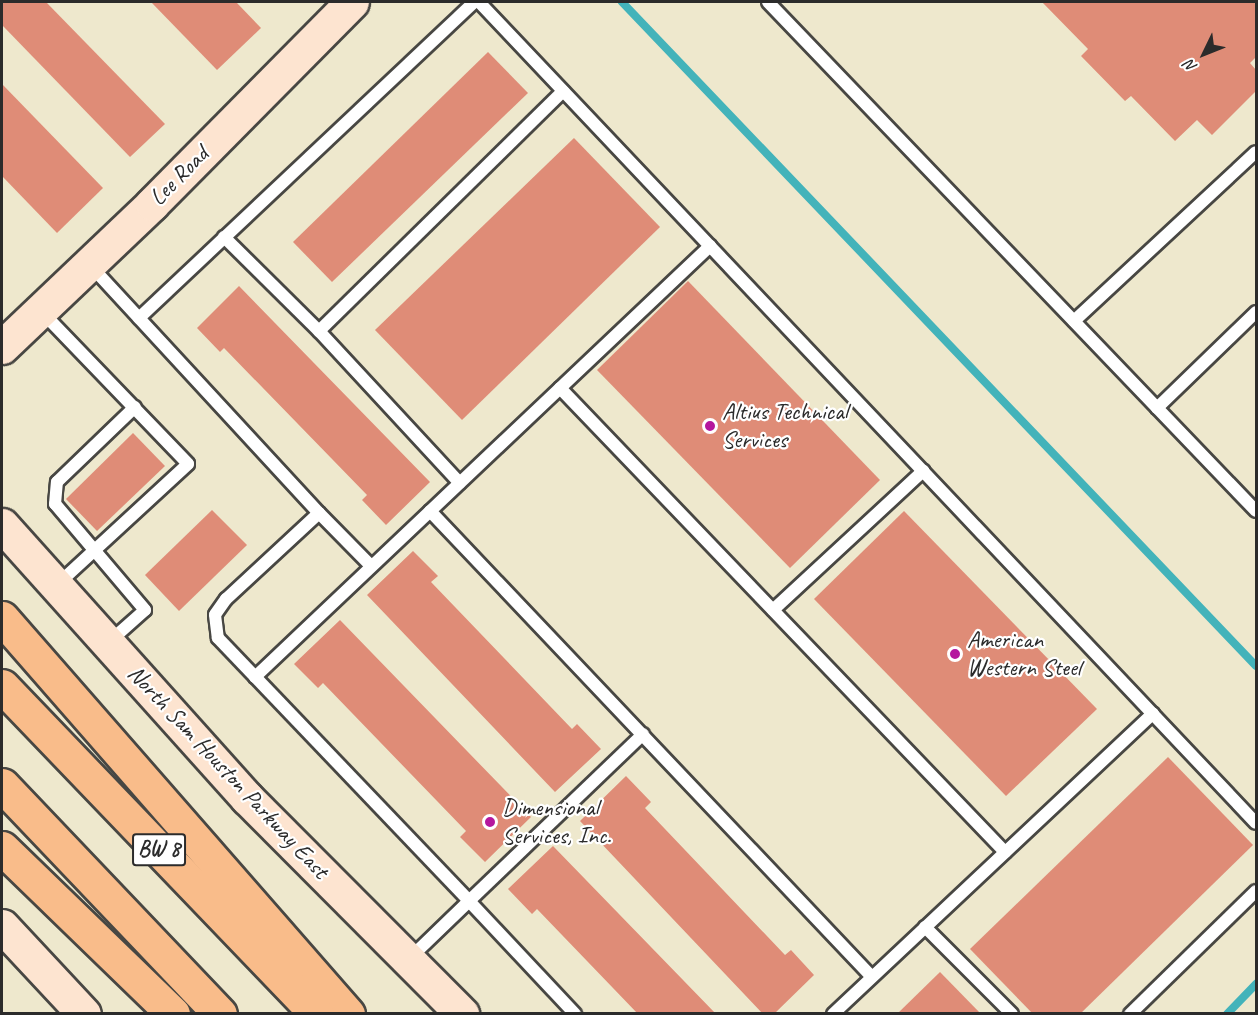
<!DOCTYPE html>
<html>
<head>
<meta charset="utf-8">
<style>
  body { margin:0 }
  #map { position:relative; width:1258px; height:1015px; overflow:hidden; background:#eee8cd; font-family:Caveat,sans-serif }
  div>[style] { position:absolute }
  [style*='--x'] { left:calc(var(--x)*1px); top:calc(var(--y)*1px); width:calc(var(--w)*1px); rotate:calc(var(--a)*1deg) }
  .stream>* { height:8px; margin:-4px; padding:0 4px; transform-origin:4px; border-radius:4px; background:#43b3ba }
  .building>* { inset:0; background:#df8c77 }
  .roads { filter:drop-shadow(2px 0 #484743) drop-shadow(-2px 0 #484743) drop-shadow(0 2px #484743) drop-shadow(0 -2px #484743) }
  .lane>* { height:12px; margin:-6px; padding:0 6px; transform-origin:6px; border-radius:6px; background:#fff }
  .secondary>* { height:33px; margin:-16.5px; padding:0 16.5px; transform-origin:16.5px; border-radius:16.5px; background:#fde4d0 }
  .highway>* { height:33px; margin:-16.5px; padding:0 16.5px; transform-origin:16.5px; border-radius:16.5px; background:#f9bc8a }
  .dots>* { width:16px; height:16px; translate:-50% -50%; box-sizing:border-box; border:3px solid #fff; border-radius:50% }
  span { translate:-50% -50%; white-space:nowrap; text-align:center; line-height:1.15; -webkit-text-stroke:4.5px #fff; paint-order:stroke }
  .shield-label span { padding:2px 4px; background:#fff; border:2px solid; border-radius:4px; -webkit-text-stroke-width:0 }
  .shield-label { font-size:22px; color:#2b2b2b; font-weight:700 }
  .street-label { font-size:24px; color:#2b2b2b }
  .poi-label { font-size:24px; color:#2b2b2b }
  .left { translate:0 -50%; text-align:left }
  .frame { position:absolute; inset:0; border:3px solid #2b2b2b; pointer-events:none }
  .north { position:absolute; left:1174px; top:24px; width:60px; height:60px; -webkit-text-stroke:4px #fff; paint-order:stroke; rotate:227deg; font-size:16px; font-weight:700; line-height:24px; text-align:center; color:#2b2b2b }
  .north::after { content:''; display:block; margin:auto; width:21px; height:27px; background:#2b2b2b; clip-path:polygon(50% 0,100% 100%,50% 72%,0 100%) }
</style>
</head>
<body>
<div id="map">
  <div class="stream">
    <i style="--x:622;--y:2;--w:918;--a:46.32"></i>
    <i style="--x:1227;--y:1014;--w:42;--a:-46"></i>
  </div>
  <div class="building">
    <i style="clip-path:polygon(2px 2px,46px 2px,165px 124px,130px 157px,2px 25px)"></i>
    <i style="clip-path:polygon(151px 2px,236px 2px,261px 28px,217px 70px)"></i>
    <i style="clip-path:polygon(1042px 2px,1256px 2px,1256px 57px,1250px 63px,1256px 70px,1256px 91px,1212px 135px,1197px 120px,1175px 141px,1131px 96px,1125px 101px,1081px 56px,1088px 49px)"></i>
    <i style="clip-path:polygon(488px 52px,528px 93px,332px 282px,293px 242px)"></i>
    <i style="clip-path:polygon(2px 84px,103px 188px,57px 233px,2px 176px)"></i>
    <i style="clip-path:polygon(574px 138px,660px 227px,462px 420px,375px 330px)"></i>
    <i style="clip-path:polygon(688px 281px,880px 480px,790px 568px,597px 370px)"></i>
    <i style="clip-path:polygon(239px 286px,430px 482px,386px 525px,362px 500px,367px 495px,224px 348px,220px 352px,197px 328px)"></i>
    <i style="clip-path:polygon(133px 433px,165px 466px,97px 531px,66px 499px)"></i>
    <i style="clip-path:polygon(212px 510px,247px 545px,179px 611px,145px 575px)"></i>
    <i style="clip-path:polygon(904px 511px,1097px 709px,1006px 796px,814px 599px)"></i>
    <i style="clip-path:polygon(413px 551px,438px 576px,431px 582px,572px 729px,577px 724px,601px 749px,555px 792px,367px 595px)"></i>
    <i style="clip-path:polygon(340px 620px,531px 817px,485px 862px,460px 837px,466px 831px,323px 683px,318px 688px,294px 664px)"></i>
    <i style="clip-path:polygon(1168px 757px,1253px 845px,1080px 1014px,1033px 1014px,970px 949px)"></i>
    <i style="clip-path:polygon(626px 776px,651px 802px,645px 808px,785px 955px,791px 950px,814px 975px,774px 1014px,763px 1014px,580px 821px)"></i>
    <i style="clip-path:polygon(553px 846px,716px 1014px,638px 1014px,537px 909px,532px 914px,508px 889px)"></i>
    <i style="clip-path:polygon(940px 972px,981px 1014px,897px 1014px)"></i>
  </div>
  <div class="roads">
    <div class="lane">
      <i style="--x:479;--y:2;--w:1130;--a:46.58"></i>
      <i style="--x:768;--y:2;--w:705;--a:46.21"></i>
      <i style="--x:224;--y:237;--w:134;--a:44.7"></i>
      <i style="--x:319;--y:331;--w:342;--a:-44.5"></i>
      <i style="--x:90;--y:265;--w:338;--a:47.3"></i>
      <i style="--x:319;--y:513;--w:127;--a:137.2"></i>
      <i style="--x:226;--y:599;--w:19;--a:125"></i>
      <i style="--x:215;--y:615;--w:23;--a:83"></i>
      <i style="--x:218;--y:638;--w:364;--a:46.3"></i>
      <i style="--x:469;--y:901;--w:241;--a:-43.8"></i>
      <i style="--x:41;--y:311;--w:212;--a:46.1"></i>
      <i style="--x:188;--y:464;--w:178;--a:137.3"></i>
      <i style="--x:139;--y:318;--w:461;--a:-43.3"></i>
      <i style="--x:1074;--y:321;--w:248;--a:-42.9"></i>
      <i style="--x:319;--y:331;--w:207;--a:47.2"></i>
      <i style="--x:560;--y:388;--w:643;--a:46.2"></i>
      <i style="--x:1157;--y:408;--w:138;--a:-44.1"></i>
      <i style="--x:430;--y:511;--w:642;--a:46.51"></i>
      <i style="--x:319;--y:513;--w:74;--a:45.5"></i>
      <i style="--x:773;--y:610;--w:205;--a:-42.8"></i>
      <i style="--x:109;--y:642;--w:48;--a:-41.6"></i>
      <i style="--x:145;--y:610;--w:139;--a:-130.3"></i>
      <i style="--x:55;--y:504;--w:22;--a:-85"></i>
      <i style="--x:57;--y:482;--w:108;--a:-43.9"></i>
      <i style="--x:255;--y:677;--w:627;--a:-43.45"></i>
      <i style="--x:925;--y:927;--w:123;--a:45"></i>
      <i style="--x:409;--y:959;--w:83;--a:-44"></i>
      <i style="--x:469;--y:901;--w:155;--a:46.8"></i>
      <i style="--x:833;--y:1014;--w:439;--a:-43.2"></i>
      <i style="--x:1130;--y:1014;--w:176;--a:-44.3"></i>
    </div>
    <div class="secondary">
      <i style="--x:2;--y:347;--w:207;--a:-43.6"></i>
      <i style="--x:152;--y:204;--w:284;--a:-45.3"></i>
      <i style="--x:2;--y:525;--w:367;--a:48.1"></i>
      <i style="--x:247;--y:798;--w:305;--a:45.1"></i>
      <i style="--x:2;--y:926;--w:120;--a:47"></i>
    </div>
    <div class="highway">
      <i style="--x:2;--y:618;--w:526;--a:48.86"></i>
      <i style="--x:2;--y:686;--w:455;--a:46.2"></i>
      <i style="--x:2;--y:785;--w:316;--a:46.4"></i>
      <i style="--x:2;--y:848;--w:238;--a:44.1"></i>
    </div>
  </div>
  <div class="dots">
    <i style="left:710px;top:426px;background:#b5179e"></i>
    <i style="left:955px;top:654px;background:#b5179e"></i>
    <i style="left:490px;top:822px;background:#b5179e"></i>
  </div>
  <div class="shield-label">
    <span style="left:159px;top:850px">BW 8</span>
  </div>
  <div class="street-label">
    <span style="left:179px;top:176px;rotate:-45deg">Lee Road</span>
    <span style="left:228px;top:772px;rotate:47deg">North Sam Houston Parkway East</span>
  </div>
  <div class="poi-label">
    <span class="left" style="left:722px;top:426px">Altius Technical<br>Services</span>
    <span class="left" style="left:967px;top:654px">American<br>Western Steel</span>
    <span class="left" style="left:502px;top:822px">Dimensional<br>Services, Inc.</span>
  </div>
  <div class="frame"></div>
  <div class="north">N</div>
</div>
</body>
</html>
